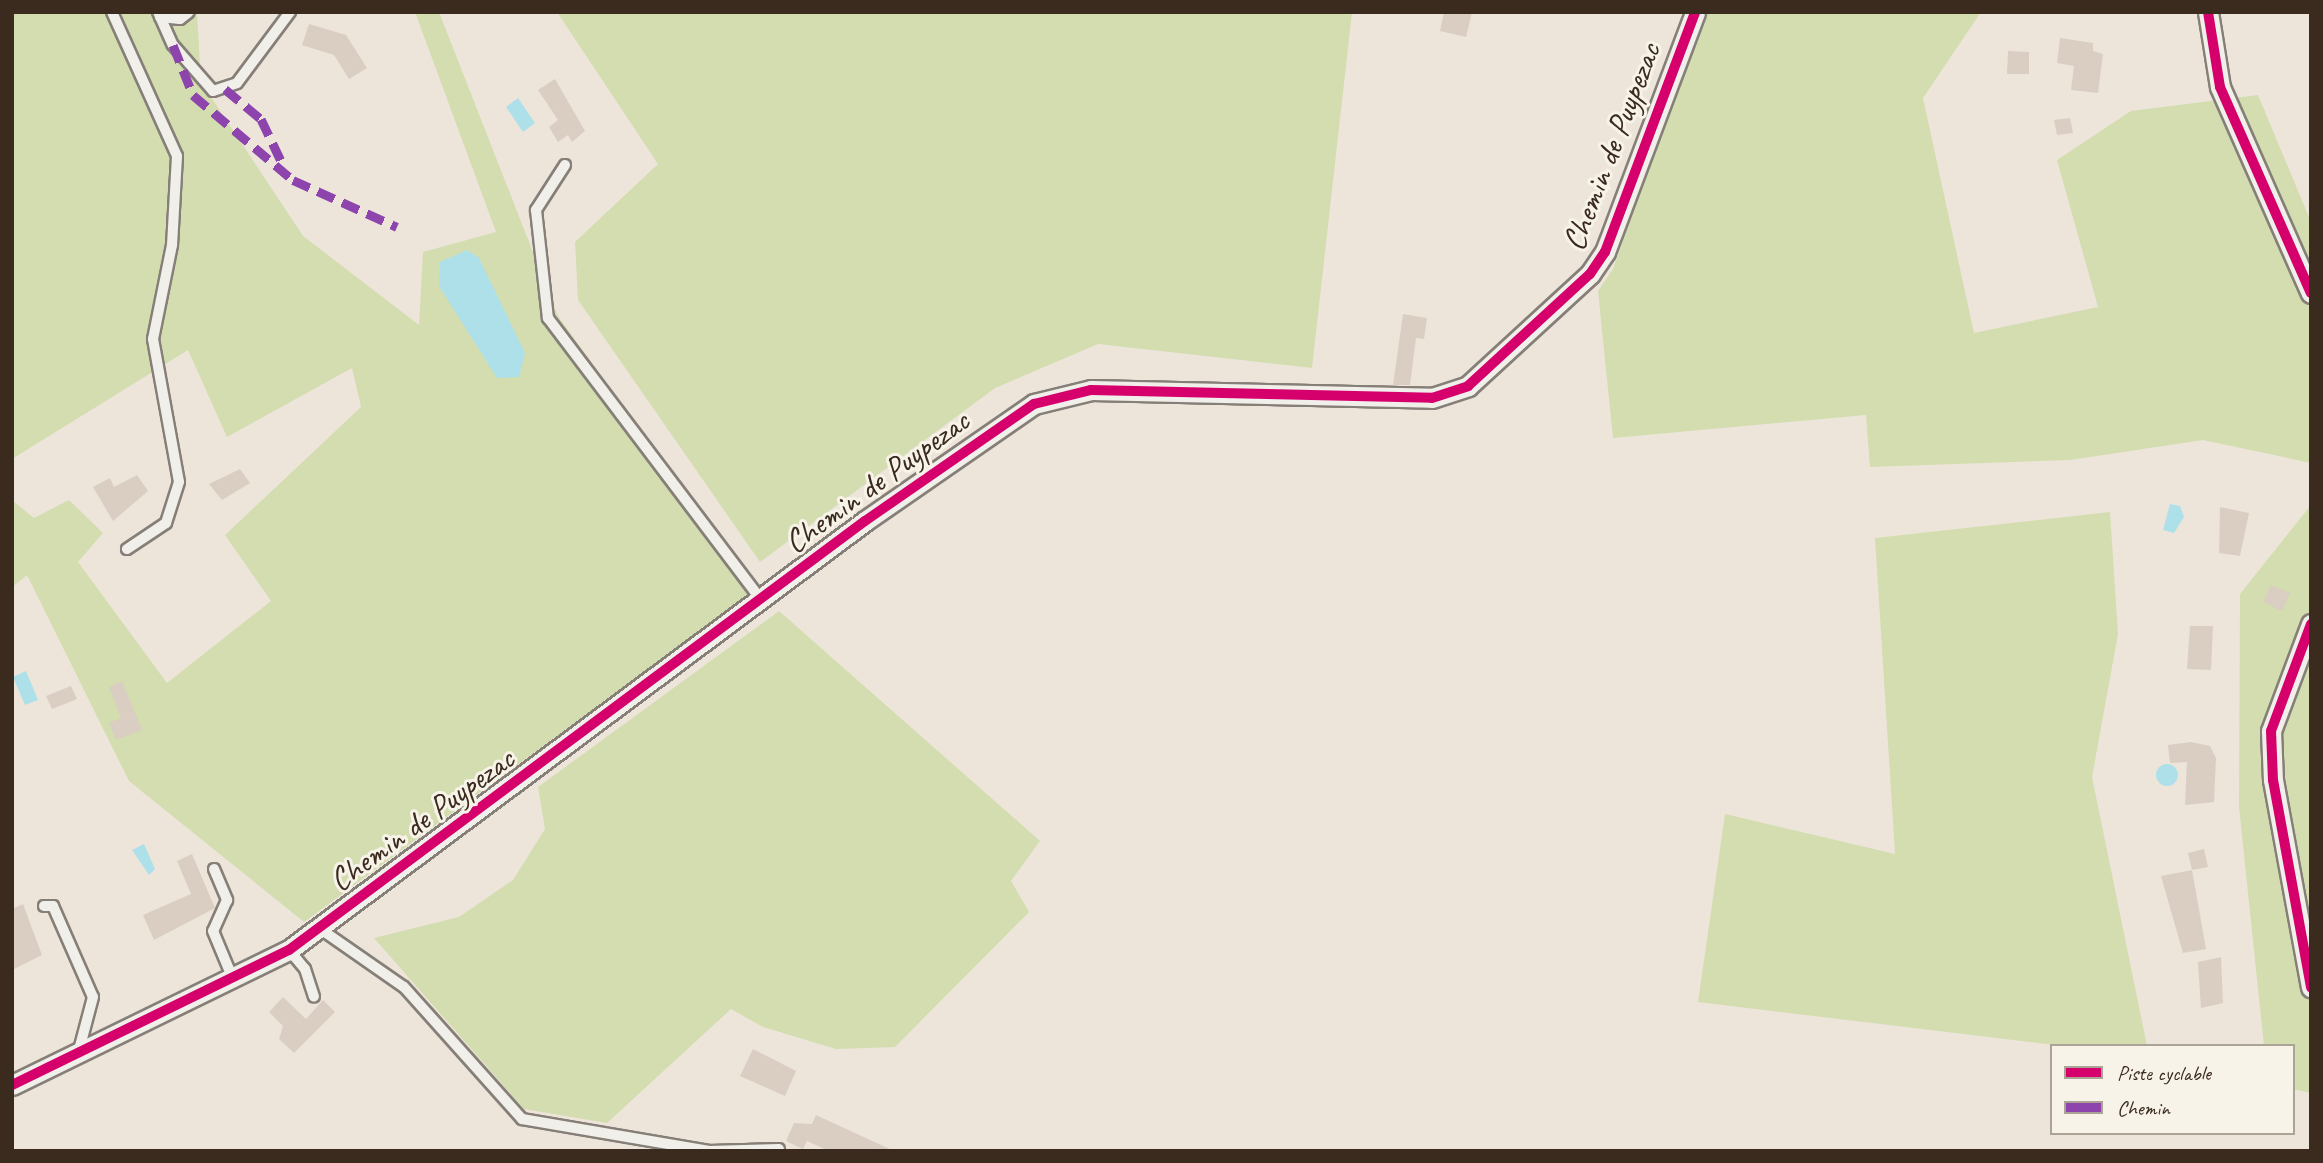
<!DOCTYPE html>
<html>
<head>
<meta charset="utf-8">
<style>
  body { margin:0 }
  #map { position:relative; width:2323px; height:1163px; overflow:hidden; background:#ede5da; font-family:Caveat,sans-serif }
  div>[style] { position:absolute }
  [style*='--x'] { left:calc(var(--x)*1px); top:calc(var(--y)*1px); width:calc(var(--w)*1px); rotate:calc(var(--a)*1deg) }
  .green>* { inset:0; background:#d3ddb0 }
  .water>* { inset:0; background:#ade0e9 }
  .round { border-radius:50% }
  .building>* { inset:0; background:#d9cec1 }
  .roads { filter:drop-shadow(2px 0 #867f78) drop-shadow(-2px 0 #867f78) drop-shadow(0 2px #867f78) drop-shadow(0 -2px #867f78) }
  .lane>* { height:10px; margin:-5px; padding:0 5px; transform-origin:5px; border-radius:5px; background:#f1efea }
  .street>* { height:19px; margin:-9.5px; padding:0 9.5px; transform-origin:9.5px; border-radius:9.5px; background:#f1efea }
  .quiet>* { height:9px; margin-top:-4.5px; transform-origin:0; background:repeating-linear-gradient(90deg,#8e44ad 0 18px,transparent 0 27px) }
  .cycleway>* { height:10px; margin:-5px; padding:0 5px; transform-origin:5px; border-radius:5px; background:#d6006c }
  span { translate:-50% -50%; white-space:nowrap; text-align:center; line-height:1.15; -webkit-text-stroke:6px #f7f3e8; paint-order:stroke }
  .street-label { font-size:33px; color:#3b2a1e }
  .frame { position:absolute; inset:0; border:14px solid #3b2a1e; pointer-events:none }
  .legend { position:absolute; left:2050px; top:1044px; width:245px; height:91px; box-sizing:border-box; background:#f7f3e8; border:2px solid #aca397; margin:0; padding:9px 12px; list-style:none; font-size:21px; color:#3b2a1e }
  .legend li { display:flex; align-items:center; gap:14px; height:35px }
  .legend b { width:35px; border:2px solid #aca397 }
</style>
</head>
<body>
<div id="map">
  <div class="green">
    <i style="clip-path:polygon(12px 12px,197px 12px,201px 82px,303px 236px,419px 325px,423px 252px,496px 232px,415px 12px,439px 12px,558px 316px,755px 590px,304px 922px,129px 781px,27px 575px,12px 587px,12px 500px,34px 518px,69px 500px,103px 533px,78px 562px,167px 683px,271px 601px,225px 535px,361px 407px,352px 368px,227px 437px,188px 350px,12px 459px)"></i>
    <i style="clip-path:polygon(557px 12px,1352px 12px,1312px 368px,1098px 344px,995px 388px,760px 562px,578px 300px,575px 242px,658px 164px)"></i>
    <i style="clip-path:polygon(1705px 12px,1981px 12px,1923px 98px,1974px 333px,2098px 307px,2057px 160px,2131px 111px,2258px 95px,2311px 222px,2311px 463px,2203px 440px,2070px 460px,1870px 467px,1866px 415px,1613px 438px,1598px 291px,1613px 269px)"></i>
    <i style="clip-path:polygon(2311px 505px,2311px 1093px,2293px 1089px,2293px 1046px,2264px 1046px,2239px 807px,2240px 594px)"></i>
    <i style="clip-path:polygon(2110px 512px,2118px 634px,2092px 777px,2147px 1046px,2063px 1046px,1698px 1002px,1725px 814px,1895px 854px,1875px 538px)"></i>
    <i style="clip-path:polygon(779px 611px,1040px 841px,1011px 881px,1029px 912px,895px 1047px,836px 1049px,763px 1027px,731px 1009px,607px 1123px,524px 1109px,374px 938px,459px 917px,513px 880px,545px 829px,538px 787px)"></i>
  </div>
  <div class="water">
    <i style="clip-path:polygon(518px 98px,535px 123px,523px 132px,506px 107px)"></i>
    <i style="clip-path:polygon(467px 250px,479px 258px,525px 353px,519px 377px,497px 378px,439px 286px,440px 262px)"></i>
    <i style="clip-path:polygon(2170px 504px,2180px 506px,2184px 517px,2174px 533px,2163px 530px)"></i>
    <i style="clip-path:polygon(26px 671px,38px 700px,25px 705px,13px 677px)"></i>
    <i class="round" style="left:2156px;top:764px;width:22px;height:22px"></i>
    <i style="clip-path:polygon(144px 844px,155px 869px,149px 875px,132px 850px)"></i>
  </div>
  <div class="building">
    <i style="clip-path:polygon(1444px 12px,1472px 12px,1466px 37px,1440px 31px)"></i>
    <i style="clip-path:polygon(309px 24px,346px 35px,367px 68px,349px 79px,334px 55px,302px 45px)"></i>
    <i style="clip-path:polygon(2060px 38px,2093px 43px,2093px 51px,2103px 54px,2098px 93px,2071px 90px,2074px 66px,2057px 63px)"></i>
    <i style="clip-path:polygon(2008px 51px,2029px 52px,2029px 74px,2007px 74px)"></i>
    <i style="clip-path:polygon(555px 79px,585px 131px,572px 142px,568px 135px,558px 142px,549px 127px,558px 120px,538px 90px)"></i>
    <i style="clip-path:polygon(2070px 118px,2073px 133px,2057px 135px,2054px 120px)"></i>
    <i style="clip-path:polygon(1403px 314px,1427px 318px,1424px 339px,1416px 338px,1410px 385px,1393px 385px)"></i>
    <i style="clip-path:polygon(240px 469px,250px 483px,222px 500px,209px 484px)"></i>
    <i style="clip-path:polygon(137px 475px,148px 491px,113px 521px,93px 487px,110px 478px,114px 487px)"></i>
    <i style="clip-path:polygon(2220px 507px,2249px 513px,2240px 556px,2219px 553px)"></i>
    <i style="clip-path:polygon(2271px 585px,2290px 593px,2282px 611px,2263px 602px)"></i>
    <i style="clip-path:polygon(2190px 626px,2213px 626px,2211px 670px,2187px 669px)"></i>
    <i style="clip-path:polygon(122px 681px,142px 730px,116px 740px,109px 723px,121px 718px,109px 687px)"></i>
    <i style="clip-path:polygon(71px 686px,77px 699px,52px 709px,46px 696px)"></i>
    <i style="clip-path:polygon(2191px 742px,2210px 746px,2216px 758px,2214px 802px,2185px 805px,2187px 762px,2170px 763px,2168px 745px)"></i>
    <i style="clip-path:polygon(2204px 849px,2208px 867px,2192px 870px,2188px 853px)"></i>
    <i style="clip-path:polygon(192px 854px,215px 908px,154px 940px,143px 915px,191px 894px,177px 861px)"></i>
    <i style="clip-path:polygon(2192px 870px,2206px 949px,2183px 953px,2161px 876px)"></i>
    <i style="clip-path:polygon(23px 904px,42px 955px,12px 970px,12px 909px)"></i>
    <i style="clip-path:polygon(2221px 957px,2223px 1003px,2201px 1008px,2198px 962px)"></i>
    <i style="clip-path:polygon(283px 997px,306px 1019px,323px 1000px,335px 1012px,294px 1053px,279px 1039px,283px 1026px,269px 1012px)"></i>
    <i style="clip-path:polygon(753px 1049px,796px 1071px,785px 1096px,740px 1076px)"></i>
    <i style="clip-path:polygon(816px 1115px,894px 1151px,829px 1151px,807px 1141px,803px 1149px,786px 1141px,794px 1123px,812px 1124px)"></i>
  </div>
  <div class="roads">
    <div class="lane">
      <i style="--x:112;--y:12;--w:158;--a:65.7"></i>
      <i style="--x:177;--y:156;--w:89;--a:93.2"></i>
      <i style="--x:172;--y:245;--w:96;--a:101.4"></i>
      <i style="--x:153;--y:339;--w:145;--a:79.7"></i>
      <i style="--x:179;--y:482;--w:43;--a:107.6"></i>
      <i style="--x:166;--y:523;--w:47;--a:146.3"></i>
      <i style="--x:158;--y:12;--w:36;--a:66"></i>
      <i style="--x:173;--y:45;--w:61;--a:49"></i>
      <i style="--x:213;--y:91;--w:25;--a:-18"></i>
      <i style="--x:237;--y:83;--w:89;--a:-53.3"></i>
      <i style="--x:160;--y:17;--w:20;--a:6"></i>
      <i style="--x:180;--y:19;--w:11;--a:-38"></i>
      <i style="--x:565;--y:165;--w:54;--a:122.8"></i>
      <i style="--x:536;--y:210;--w:109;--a:83.7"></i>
      <i style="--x:548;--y:318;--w:355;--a:52.9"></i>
      <i style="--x:214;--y:869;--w:34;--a:67"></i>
      <i style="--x:227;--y:900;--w:34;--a:114"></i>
      <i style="--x:213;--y:931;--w:52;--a:67.4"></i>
      <i style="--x:44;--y:906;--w:9;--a:0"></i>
      <i style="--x:53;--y:906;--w:99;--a:66.3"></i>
      <i style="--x:93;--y:997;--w:55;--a:104.8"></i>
      <i style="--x:319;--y:928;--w:103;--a:34.8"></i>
      <i style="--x:404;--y:987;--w:177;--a:48.2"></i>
      <i style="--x:522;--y:1119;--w:190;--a:9.7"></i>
      <i style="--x:709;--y:1151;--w:70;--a:-1.6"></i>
      <i style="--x:289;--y:950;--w:25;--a:50"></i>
      <i style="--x:305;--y:969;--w:29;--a:72"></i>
    </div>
    <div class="street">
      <i style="--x:2208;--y:12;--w:76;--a:80.9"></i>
      <i style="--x:2220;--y:87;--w:225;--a:66.2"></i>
      <i style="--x:2311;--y:624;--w:114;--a:110.5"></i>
      <i style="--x:2271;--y:731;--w:49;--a:87.7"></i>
      <i style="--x:2273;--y:780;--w:211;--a:79.6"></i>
      <i style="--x:12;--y:1085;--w:308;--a:-26"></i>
      <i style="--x:289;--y:950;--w:718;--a:-36.68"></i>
      <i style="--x:865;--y:521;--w:206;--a:-34.7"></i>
      <i style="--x:1034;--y:404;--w:59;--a:-13.8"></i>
      <i style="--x:1091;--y:390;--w:341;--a:1.3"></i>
      <i style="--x:1432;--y:398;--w:38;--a:-18"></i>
      <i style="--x:1468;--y:386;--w:166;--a:-42.6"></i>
      <i style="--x:1590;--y:274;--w:27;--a:-56"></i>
      <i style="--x:1605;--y:252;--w:256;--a:-69.4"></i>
    </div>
  </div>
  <div class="quiet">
    <i style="--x:173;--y:45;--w:54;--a:68.2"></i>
    <i style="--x:193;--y:95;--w:131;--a:40.4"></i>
    <i style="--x:293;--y:180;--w:114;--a:24.3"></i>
    <i style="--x:225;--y:89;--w:47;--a:39.8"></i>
    <i style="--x:261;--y:119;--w:51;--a:64.4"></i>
  </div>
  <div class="cycleway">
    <i style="--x:2208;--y:12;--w:76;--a:80.9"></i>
    <i style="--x:2220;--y:87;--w:225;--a:66.2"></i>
    <i style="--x:2311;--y:624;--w:114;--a:110.5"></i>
    <i style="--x:2271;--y:731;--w:49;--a:87.7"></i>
    <i style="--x:2273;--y:780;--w:211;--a:79.6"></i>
    <i style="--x:12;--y:1085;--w:308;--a:-26"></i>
    <i style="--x:289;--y:950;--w:718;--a:-36.68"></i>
    <i style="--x:865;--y:521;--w:206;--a:-34.7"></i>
    <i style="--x:1034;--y:404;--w:59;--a:-13.8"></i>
    <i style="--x:1091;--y:390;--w:341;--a:1.3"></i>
    <i style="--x:1432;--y:398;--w:38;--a:-18"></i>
    <i style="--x:1468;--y:386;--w:166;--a:-42.6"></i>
    <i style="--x:1590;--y:274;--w:27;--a:-56"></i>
    <i style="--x:1605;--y:252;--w:256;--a:-69.4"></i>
  </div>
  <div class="street-label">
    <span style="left:1612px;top:147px;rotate:-69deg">Chemin de Puypezac</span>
    <span style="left:877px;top:482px;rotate:-36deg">Chemin de Puypezac</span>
    <span style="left:422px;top:820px;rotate:-36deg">Chemin de Puypezac</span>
  </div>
  <div class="frame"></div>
  <ul class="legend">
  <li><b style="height:9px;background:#d6006c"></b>Piste cyclable</li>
  <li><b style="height:9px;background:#8e44ad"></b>Chemin</li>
  </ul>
</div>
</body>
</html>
